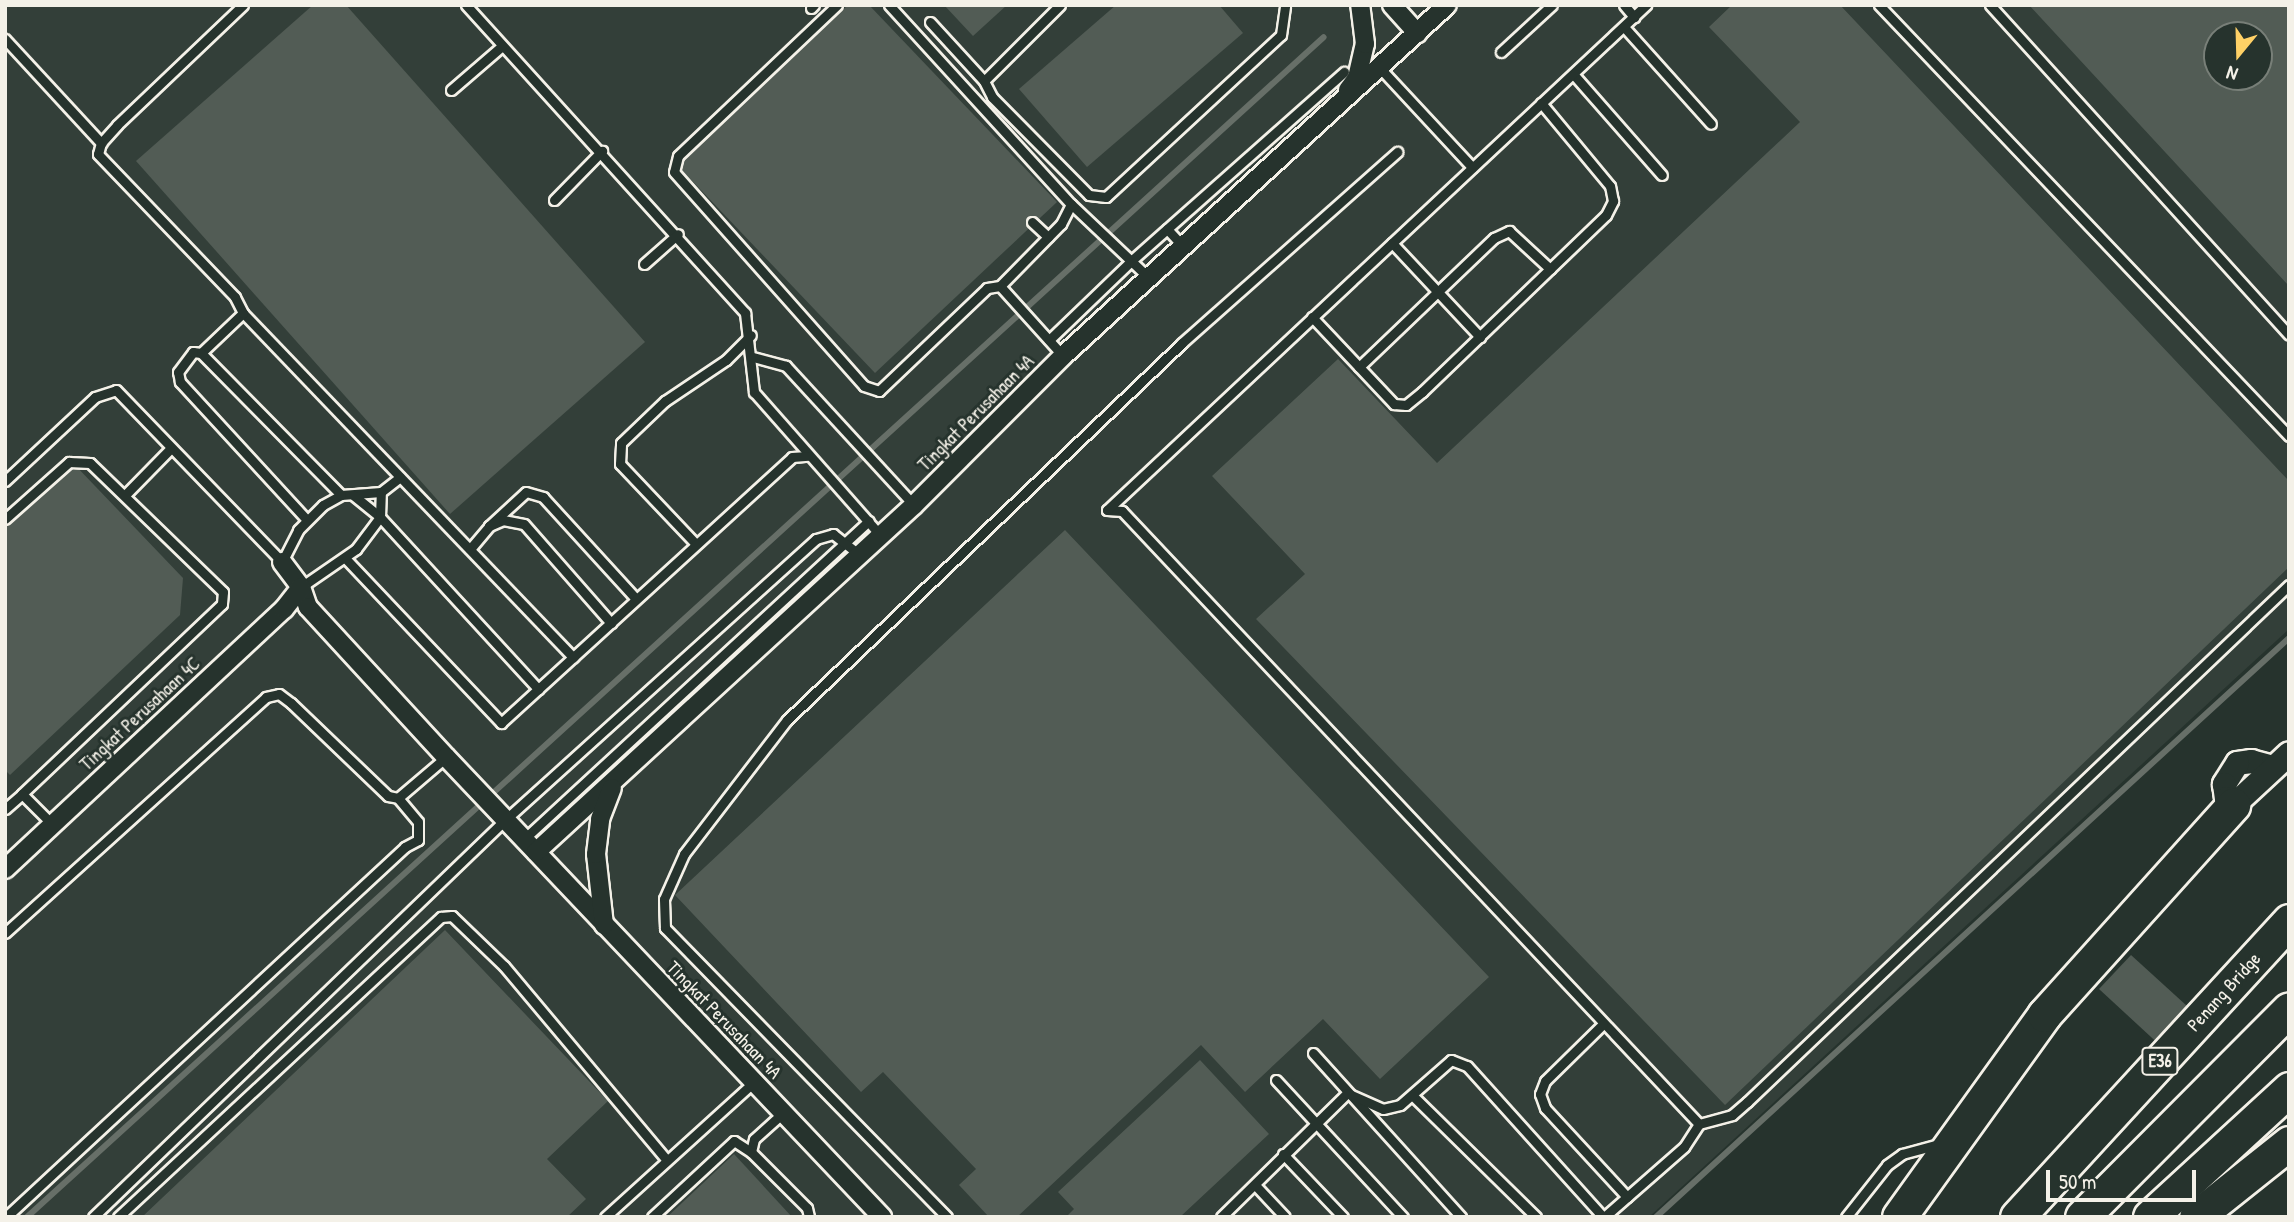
<!DOCTYPE html>
<html>
<head>
<meta charset="utf-8">
<style>
  body { margin:0 }
  #map { position:relative; width:2294px; height:1222px; overflow:hidden; background:#26332d; font-family:"Patrick Hand",sans-serif }
  div>[style] { position:absolute }
  [style*='--x'] { left:calc(var(--x)*1px); top:calc(var(--y)*1px); width:calc(var(--w)*1px); rotate:calc(var(--a)*1deg) }
  .built>* { inset:0; background:#333f39 }
  .stream>* { height:6px; margin:-3px; padding:0 3px; transform-origin:3px; border-radius:3px; background:#676f68 }
  .building>* { inset:0; background:#525c55 }
  .roads { filter:drop-shadow(2px 0 #f4f1e8) drop-shadow(-2px 0 #f4f1e8) drop-shadow(0 2px #f4f1e8) drop-shadow(0 -2px #f4f1e8) }
  .service>* { height:9px; margin:-4.5px; padding:0 4.5px; transform-origin:4.5px; border-radius:4.5px; background:#26332d }
  .minor>* { height:18px; margin:-9px; padding:0 9px; transform-origin:9px; border-radius:9px; background:#26332d }
  .tertiary>* { height:23px; margin:-11.5px; padding:0 11.5px; transform-origin:11.5px; border-radius:11.5px; background:#26332d }
  .motorway>* { height:33px; margin:-16.5px; padding:0 16.5px; transform-origin:16.5px; border-radius:16.5px; background:#26332d }
  span { translate:-50% -50%; white-space:nowrap; text-align:center; line-height:1.15; -webkit-text-stroke:6px #26332d; paint-order:stroke }
  .shield-label span { padding:2px 5px; background:#26332d; border:2px solid; border-radius:5px; -webkit-text-stroke-width:0 }
  .shield-label { font-size:18px; color:#f4f1e8; font-weight:700 }
  .street-label { font-size:19px; color:#f4f1e8 }
  .frame { position:absolute; inset:0; border:7px solid #f4f1e8; pointer-events:none }
  .north { position:absolute; left:2203px; top:21px; width:70px; height:70px; box-sizing:border-box; background:#26332d; border:2px solid #787f78; border-radius:50%; rotate:199deg; font-size:19px; font-weight:700; line-height:28px; text-align:center; color:#f4f1e8 }
  .north::after { content:''; display:block; margin:auto; width:24px; height:32px; background:#ffd166; clip-path:polygon(50% 0,100% 100%,50% 72%,0 100%) }
  .scale { position:absolute; left:2046px; top:1170px; width:150px; height:32px; box-sizing:border-box; border:4px solid #f4f1e8; border-top:0; padding-left:9px; font-size:21px; line-height:24px; white-space:nowrap; color:#f4f1e8; -webkit-text-stroke:5px #26332d; paint-order:stroke }
</style>
</head>
<body>
<div id="map">
  <div class="built">
    <i style="clip-path:polygon(evenodd,5px 5px,2289px 5px,2289px 629px,1649px 1217px,5px 1217px,5px 5px,2217px 35px,2259px 35px,2259px 77px,2217px 77px,2217px 35px)"></i>
  </div>
  <div class="stream">
    <i style="--x:27;--y:1217;--w:1753;--a:-42.3"></i>
    <i style="--x:1656;--y:1217;--w:858;--a:-42.45"></i>
  </div>
  <div class="building">
    <i style="clip-path:polygon(313px 5px,346px 5px,645px 342px,450px 514px,136px 161px)"></i>
    <i style="clip-path:polygon(848px 5px,869px 5px,1057px 202px,875px 373px,678px 166px)"></i>
    <i style="clip-path:polygon(944px 5px,1007px 5px,973px 36px)"></i>
    <i style="clip-path:polygon(1116px 5px,1219px 5px,1243px 33px,1087px 167px,1019px 89px)"></i>
    <i style="clip-path:polygon(1732px 5px,1840px 5px,2289px 481px,2289px 567px,1725px 1105px,1256px 619px,1305px 574px,1212px 476px,1338px 359px,1437px 463px,1800px 122px,1709px 27px)"></i>
    <i style="clip-path:polygon(evenodd,2029px 5px,2289px 5px,2289px 286px,2029px 5px,2217px 35px,2259px 35px,2259px 77px,2217px 77px,2217px 35px)"></i>
    <i style="clip-path:polygon(74px 464px,183px 578px,180px 615px,10px 775px,5px 770px,5px 528px)"></i>
    <i style="clip-path:polygon(1065px 530px,1489px 977px,1380px 1079px,1323px 1019px,1245px 1092px,1201px 1045px,1017px 1217px,989px 1217px,959px 1185px,976px 1169px,883px 1072px,861px 1092px,675px 895px)"></i>
    <i style="clip-path:polygon(445px 930px,608px 1101px,547px 1159px,586px 1199px,567px 1217px,142px 1217px)"></i>
    <i style="clip-path:polygon(2131px 955px,2209px 1026px,2177px 1061px,2099px 989px)"></i>
    <i style="clip-path:polygon(1200px 1060px,1269px 1134px,1180px 1217px,1066px 1217px,1074px 1209px,1058px 1192px)"></i>
    <i style="clip-path:polygon(734px 1154px,792px 1217px,667px 1217px)"></i>
  </div>
  <div class="roads">
    <div class="service">
      <i style="--x:466;--y:5;--w:416;--a:47.8"></i>
      <i style="--x:745;--y:313;--w:80;--a:83.5"></i>
      <i style="--x:754;--y:392;--w:192;--a:48.6"></i>
      <i style="--x:837;--y:5;--w:219;--a:136.5"></i>
      <i style="--x:678;--y:156;--w:16;--a:104"></i>
      <i style="--x:674;--y:172;--w:286;--a:48.4"></i>
      <i style="--x:864;--y:386;--w:16;--a:18"></i>
      <i style="--x:879;--y:391;--w:149;--a:-43.6"></i>
      <i style="--x:987;--y:288;--w:13;--a:-9"></i>
      <i style="--x:1000;--y:286;--w:87;--a:-45.5"></i>
      <i style="--x:1061;--y:224;--w:22;--a:-63"></i>
      <i style="--x:889;--y:5;--w:270;--a:47.6"></i>
      <i style="--x:1071;--y:204;--w:108;--a:43.5"></i>
      <i style="--x:1060;--y:5;--w:107;--a:135"></i>
      <i style="--x:984;--y:81;--w:18;--a:63"></i>
      <i style="--x:992;--y:97;--w:138;--a:45.3"></i>
      <i style="--x:1089;--y:195;--w:17;--a:7"></i>
      <i style="--x:1106;--y:197;--w:238;--a:-42.8"></i>
      <i style="--x:1281;--y:35;--w:30;--a:-82"></i>
      <i style="--x:1624;--y:5;--w:16;--a:50"></i>
      <i style="--x:1879;--y:5;--w:595;--a:46.43"></i>
      <i style="--x:1990;--y:5;--w:445;--a:47.8"></i>
      <i style="--x:811;--y:8;--w:4;--a:-45"></i>
      <i style="--x:930;--y:22;--w:80;--a:47.5"></i>
      <i style="--x:1624;--y:27;--w:130;--a:48.1"></i>
      <i style="--x:5;--y:39;--w:142;--a:47.3"></i>
      <i style="--x:1501;--y:52;--w:69;--a:-42.7"></i>
      <i style="--x:1379;--y:67;--w:137;--a:47.1"></i>
      <i style="--x:1574;--y:75;--w:133;--a:48.7"></i>
      <i style="--x:451;--y:90;--w:67;--a:-40.8"></i>
      <i style="--x:554;--y:200;--w:69;--a:-45.6"></i>
      <i style="--x:1032;--y:222;--w:22;--a:43"></i>
      <i style="--x:1167;--y:229;--w:23;--a:47"></i>
      <i style="--x:1392;--y:243;--w:129;--a:46.9"></i>
      <i style="--x:644;--y:264;--w:45;--a:-41.4"></i>
      <i style="--x:1000;--y:286;--w:94;--a:48"></i>
      <i style="--x:243;--y:313;--w:477;--a:46.2"></i>
      <i style="--x:1312;--y:317;--w:120;--a:46.7"></i>
      <i style="--x:1394;--y:404;--w:12;--a:5"></i>
      <i style="--x:1406;--y:405;--w:21;--a:-39"></i>
      <i style="--x:1422;--y:392;--w:255;--a:-43.9"></i>
      <i style="--x:1606;--y:215;--w:16;--a:-63"></i>
      <i style="--x:1613;--y:201;--w:15;--a:-101"></i>
      <i style="--x:1610;--y:186;--w:108;--a:-129.7"></i>
      <i style="--x:1049;--y:340;--w:114;--a:-43.9"></i>
      <i style="--x:1131;--y:261;--w:285;--a:-41.6"></i>
      <i style="--x:201;--y:353;--w:58;--a:-43.6"></i>
      <i style="--x:243;--y:313;--w:18;--a:-117"></i>
      <i style="--x:235;--y:297;--w:198;--a:-133.8"></i>
      <i style="--x:98;--y:154;--w:11;--a:-75"></i>
      <i style="--x:101;--y:143;--w:24;--a:-48"></i>
      <i style="--x:117;--y:125;--w:174;--a:-43.6"></i>
      <i style="--x:753;--y:357;--w:34;--a:15"></i>
      <i style="--x:786;--y:366;--w:189;--a:47.4"></i>
      <i style="--x:1359;--y:367;--w:187;--a:-43.7"></i>
      <i style="--x:1494;--y:238;--w:17;--a:-25"></i>
      <i style="--x:1509;--y:231;--w:56;--a:42.8"></i>
      <i style="--x:5;--y:481;--w:123;--a:-43"></i>
      <i style="--x:95;--y:397;--w:22;--a:-18"></i>
      <i style="--x:116;--y:390;--w:239;--a:46"></i>
      <i style="--x:282;--y:562;--w:36;--a:-63"></i>
      <i style="--x:298;--y:530;--w:35;--a:-45"></i>
      <i style="--x:323;--y:505;--w:21;--a:-29"></i>
      <i style="--x:341;--y:495;--w:40;--a:-4.3"></i>
      <i style="--x:381;--y:492;--w:24;--a:-38"></i>
      <i style="--x:126;--y:494;--w:63;--a:-45.6"></i>
      <i style="--x:353;--y:495;--w:35;--a:39"></i>
      <i style="--x:380;--y:517;--w:234;--a:47.4"></i>
      <i style="--x:1107;--y:510;--w:15;--a:4"></i>
      <i style="--x:1122;--y:511;--w:842;--a:46.73"></i>
      <i style="--x:1699;--y:1124;--w:27;--a:123"></i>
      <i style="--x:1684;--y:1147;--w:106;--a:138.8"></i>
      <i style="--x:1107;--y:510;--w:739;--a:-43.13"></i>
      <i style="--x:5;--y:519;--w:86;--a:-41.7"></i>
      <i style="--x:69;--y:462;--w:21;--a:3"></i>
      <i style="--x:90;--y:463;--w:185;--a:44.1"></i>
      <i style="--x:223;--y:592;--w:12;--a:95"></i>
      <i style="--x:222;--y:604;--w:276;--a:136.5"></i>
      <i style="--x:307;--y:520;--w:188;--a:-132.6"></i>
      <i style="--x:180;--y:382;--w:10;--a:-101"></i>
      <i style="--x:178;--y:372;--w:25;--a:-53"></i>
      <i style="--x:193;--y:352;--w:8;--a:7"></i>
      <i style="--x:201;--y:353;--w:199;--a:45.4"></i>
      <i style="--x:489;--y:526;--w:50;--a:-42.6"></i>
      <i style="--x:526;--y:492;--w:18;--a:16"></i>
      <i style="--x:543;--y:497;--w:138;--a:47.6"></i>
      <i style="--x:695;--y:543;--w:109;--a:-133.5"></i>
      <i style="--x:620;--y:464;--w:21;--a:-87"></i>
      <i style="--x:621;--y:443;--w:61;--a:-43.7"></i>
      <i style="--x:665;--y:401;--w:73;--a:-33.9"></i>
      <i style="--x:726;--y:360;--w:35;--a:-45"></i>
      <i style="--x:470;--y:549;--w:30;--a:-50"></i>
      <i style="--x:489;--y:526;--w:15;--a:-23"></i>
      <i style="--x:503;--y:520;--w:21;--a:11"></i>
      <i style="--x:524;--y:524;--w:132;--a:48.7"></i>
      <i style="--x:346;--y:559;--w:226;--a:46.6"></i>
      <i style="--x:501;--y:723;--w:394;--a:-42.4"></i>
      <i style="--x:792;--y:457;--w:16;--a:-4"></i>
      <i style="--x:301;--y:587;--w:67;--a:-34.6"></i>
      <i style="--x:356;--y:549;--w:40;--a:-53"></i>
      <i style="--x:380;--y:517;--w:25;--a:-88"></i>
      <i style="--x:398;--y:798;--w:63;--a:-40.5"></i>
      <i style="--x:5;--y:809;--w:23;--a:-41"></i>
      <i style="--x:22;--y:794;--w:44;--a:45"></i>
      <i style="--x:524;--y:839;--w:469;--a:-42.7"></i>
      <i style="--x:5;--y:933;--w:352;--a:-42.1"></i>
      <i style="--x:266;--y:697;--w:13;--a:-13"></i>
      <i style="--x:279;--y:694;--w:15;--a:37"></i>
      <i style="--x:291;--y:703;--w:134;--a:43.8"></i>
      <i style="--x:388;--y:796;--w:10;--a:11"></i>
      <i style="--x:398;--y:798;--w:31;--a:50"></i>
      <i style="--x:418;--y:822;--w:18;--a:90"></i>
      <i style="--x:418;--y:840;--w:15;--a:152"></i>
      <i style="--x:405;--y:847;--w:544;--a:137.16"></i>
      <i style="--x:1603;--y:1024;--w:81;--a:135.5"></i>
      <i style="--x:1545;--y:1081;--w:14;--a:111"></i>
      <i style="--x:1540;--y:1094;--w:15;--a:70"></i>
      <i style="--x:1545;--y:1108;--w:121;--a:47.3"></i>
      <i style="--x:1313;--y:1053;--w:221;--a:47.9"></i>
      <i style="--x:1276;--y:1080;--w:187;--a:47.2"></i>
      <i style="--x:1412;--y:1095;--w:174;--a:44.5"></i>
      <i style="--x:1699;--y:1124;--w:34;--a:-15"></i>
      <i style="--x:1732;--y:1115;--w:20;--a:-41"></i>
      <i style="--x:1747;--y:1102;--w:749;--a:-43.65"></i>
      <i style="--x:751;--y:1152;--w:13;--a:-77"></i>
      <i style="--x:754;--y:1139;--w:39;--a:-42"></i>
      <i style="--x:1283;--y:1154;--w:87;--a:46.4"></i>
      <i style="--x:1256;--y:1186;--w:42;--a:46.9"></i>
      <i style="--x:93;--y:1217;--w:572;--a:-43.94"></i>
      <i style="--x:505;--y:820;--w:419;--a:-42.1"></i>
      <i style="--x:816;--y:539;--w:18;--a:-16"></i>
      <i style="--x:833;--y:534;--w:34;--a:38"></i>
      <i style="--x:118;--y:1217;--w:441;--a:-42.9"></i>
      <i style="--x:441;--y:917;--w:11;--a:-5"></i>
      <i style="--x:452;--y:916;--w:72;--a:43.9"></i>
      <i style="--x:504;--y:966;--w:253;--a:50"></i>
      <i style="--x:605;--y:1217;--w:201;--a:-42.2"></i>
      <i style="--x:652;--y:1217;--w:112;--a:-42.8"></i>
      <i style="--x:734;--y:1141;--w:20;--a:33"></i>
      <i style="--x:751;--y:1152;--w:79;--a:45"></i>
      <i style="--x:807;--y:1208;--w:9;--a:77"></i>
      <i style="--x:947;--y:1217;--w:404;--a:-134.3"></i>
      <i style="--x:665;--y:928;--w:29;--a:-92"></i>
      <i style="--x:664;--y:899;--w:49;--a:-66"></i>
      <i style="--x:684;--y:854;--w:169;--a:-52.5"></i>
      <i style="--x:787;--y:720;--w:546;--a:-43.66"></i>
      <i style="--x:1182;--y:343;--w:288;--a:-41.6"></i>
      <i style="--x:1221;--y:1217;--w:177;--a:-44.5"></i>
      <i style="--x:1347;--y:1093;--w:39;--a:24"></i>
      <i style="--x:1383;--y:1109;--w:17;--a:-13"></i>
      <i style="--x:1400;--y:1105;--w:68;--a:-41.4"></i>
      <i style="--x:1451;--y:1060;--w:17;--a:21"></i>
      <i style="--x:1467;--y:1066;--w:203;--a:48"></i>
      <i style="--x:1846;--y:1217;--w:66;--a:-51.7"></i>
      <i style="--x:1887;--y:1165;--w:19;--a:-36"></i>
      <i style="--x:1902;--y:1154;--w:39;--a:-15"></i>
    </div>
    <div class="minor">
      <i style="--x:1392;--y:5;--w:38;--a:48"></i>
      <i style="--x:1348;--y:90;--w:15;--a:-53"></i>
      <i style="--x:1357;--y:78;--w:35;--a:-77"></i>
      <i style="--x:1365;--y:44;--w:39;--a:-97"></i>
      <i style="--x:282;--y:562;--w:31;--a:53"></i>
      <i style="--x:301;--y:587;--w:21;--a:71"></i>
      <i style="--x:308;--y:607;--w:204;--a:47.4"></i>
      <i style="--x:446;--y:757;--w:634;--a:46.53"></i>
      <i style="--x:536;--y:852;--w:513;--a:-42.55"></i>
      <i style="--x:914;--y:505;--w:211;--a:-45"></i>
      <i style="--x:1063;--y:356;--w:520;--a:-42.43"></i>
      <i style="--x:5;--y:869;--w:381;--a:-43"></i>
      <i style="--x:284;--y:609;--w:28;--a:-52"></i>
      <i style="--x:604;--y:925;--w:71;--a:-96.4"></i>
      <i style="--x:596;--y:854;--w:35;--a:-83"></i>
      <i style="--x:600;--y:819;--w:33;--a:-69"></i>
    </div>
    <div class="tertiary">
      <i style="--x:2273;--y:767;--w:23;--a:-165"></i>
      <i style="--x:2251;--y:761;--w:14;--a:172"></i>
      <i style="--x:2237;--y:763;--w:25;--a:122"></i>
      <i style="--x:2224;--y:784;--w:14;--a:82"></i>
      <i style="--x:2226;--y:798;--w:10;--a:45"></i>
      <i style="--x:2233;--y:805;--w:76;--a:-42.9"></i>
    </div>
    <div class="motorway">
      <i style="--x:1899;--y:1217;--w:249;--a:-54.3"></i>
      <i style="--x:2044;--y:1015;--w:283;--a:-48"></i>
      <i style="--x:2017;--y:1217;--w:402;--a:-47.4"></i>
      <i style="--x:2082;--y:1217;--w:293;--a:-45.1"></i>
      <i style="--x:2150;--y:1217;--w:189;--a:-42.6"></i>
      <i style="--x:2196;--y:1217;--w:119;--a:-38.5"></i>
    </div>
  </div>
  <div class="shield-label">
    <span style="left:2160px;top:1061px">E36</span>
  </div>
  <div class="street-label">
    <span style="left:976px;top:413px;rotate:-45deg">Tingkat Perusahaan 4A</span>
    <span style="left:140px;top:714px;rotate:-43deg">Tingkat Perusahaan 4C</span>
    <span style="left:2224px;top:992px;rotate:-48deg">Penang Bridge</span>
    <span style="left:724px;top:1020px;rotate:46deg">Tingkat Perusahaan 4A</span>
  </div>
  <div class="frame"></div>
  <div class="north">N</div>
  <div class="scale">50 m</div>
</div>
</body>
</html>
